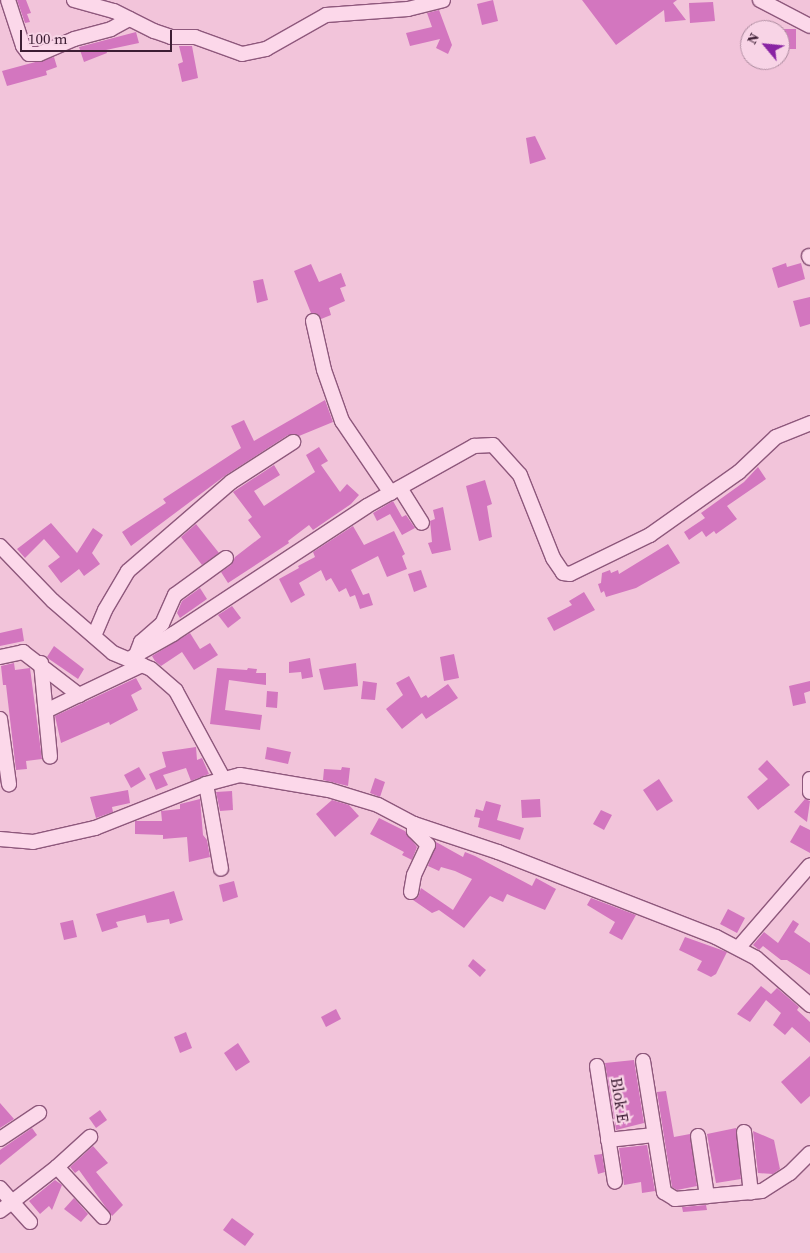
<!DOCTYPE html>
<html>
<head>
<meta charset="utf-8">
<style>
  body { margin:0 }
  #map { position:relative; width:810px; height:1253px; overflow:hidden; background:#f2c4da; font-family:"Source Serif 4",serif }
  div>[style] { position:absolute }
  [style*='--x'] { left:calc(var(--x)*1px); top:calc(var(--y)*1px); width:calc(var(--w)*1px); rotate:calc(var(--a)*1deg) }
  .building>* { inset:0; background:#d376bf }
  .roads { filter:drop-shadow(1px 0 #8e587c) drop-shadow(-1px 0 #8e587c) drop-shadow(0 1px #8e587c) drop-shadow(0 -1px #8e587c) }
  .minor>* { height:14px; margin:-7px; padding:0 7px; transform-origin:7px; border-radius:7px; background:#fcd8ea }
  span { translate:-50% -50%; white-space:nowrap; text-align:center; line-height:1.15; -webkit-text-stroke:4.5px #f8d4e6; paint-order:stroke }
  .street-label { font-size:16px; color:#3d1e34 }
  .north { position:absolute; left:740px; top:20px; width:50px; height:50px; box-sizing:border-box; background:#f8d4e6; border:1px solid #ad8b9f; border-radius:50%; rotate:298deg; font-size:14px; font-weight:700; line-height:20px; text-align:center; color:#3d1e34 }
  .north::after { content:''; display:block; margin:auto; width:18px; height:22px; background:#8923a3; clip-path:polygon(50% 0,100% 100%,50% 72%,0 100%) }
  .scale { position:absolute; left:20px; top:30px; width:152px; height:22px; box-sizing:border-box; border:2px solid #3d1e34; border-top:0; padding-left:6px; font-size:15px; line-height:18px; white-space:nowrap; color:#3d1e34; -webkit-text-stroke:4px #f8d4e6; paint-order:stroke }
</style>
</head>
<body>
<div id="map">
  <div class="building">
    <i style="clip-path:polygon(17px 0,26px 0,31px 13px,27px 14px,30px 22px,25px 23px)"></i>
    <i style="clip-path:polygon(493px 0,498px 21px,482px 25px,477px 4px)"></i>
    <i style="clip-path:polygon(582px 0,677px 0,673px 3px,686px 20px,665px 22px,664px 10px,616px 45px)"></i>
    <i style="clip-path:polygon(713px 2px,715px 21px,690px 23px,689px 3px)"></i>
    <i style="clip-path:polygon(439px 10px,452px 45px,448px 54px,436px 48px,440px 39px,410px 46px,406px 33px,432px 27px,427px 13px)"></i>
    <i style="clip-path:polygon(780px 29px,796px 29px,796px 49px,780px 49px)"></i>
    <i style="clip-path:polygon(136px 32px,139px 43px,106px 50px,107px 53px,84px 62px,79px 47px)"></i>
    <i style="clip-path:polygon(179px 46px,192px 46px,198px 78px,182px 82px,178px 64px,183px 62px)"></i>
    <i style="clip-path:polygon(54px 57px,57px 67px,46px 71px,47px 75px,7px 86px,2px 71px)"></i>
    <i style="clip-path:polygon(535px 136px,546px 159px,530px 164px,526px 138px)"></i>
    <i style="clip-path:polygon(786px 263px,787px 267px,801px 263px,805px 279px,778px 288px,772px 268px)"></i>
    <i style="clip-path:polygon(311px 264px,319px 282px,341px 273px,346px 286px,340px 288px,345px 301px,329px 308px,331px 315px,321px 319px,316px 313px,311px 313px,294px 271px)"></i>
    <i style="clip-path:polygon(263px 279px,268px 300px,257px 303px,253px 281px)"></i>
    <i style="clip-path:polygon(810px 297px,810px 324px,800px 327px,793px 301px)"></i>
    <i style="clip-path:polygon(325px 400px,333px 422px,299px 436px,288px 435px,226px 475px,131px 546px,122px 532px,166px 503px,163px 499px,241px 448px,231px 426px,244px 420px,254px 441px)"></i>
    <i style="clip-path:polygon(319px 447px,328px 461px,321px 465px,340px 492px,347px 484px,359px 495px,351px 504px,313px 530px,309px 525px,288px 541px,289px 543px,228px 583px,221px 572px,231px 565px,235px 557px,261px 537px,248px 520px,252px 517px,233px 492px,274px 465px,280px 475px,254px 491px,264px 506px,315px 472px,306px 455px)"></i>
    <i style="clip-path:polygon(758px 467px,766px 479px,727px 506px,737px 519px,716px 534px,714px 531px,706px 537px,702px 531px,689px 540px,684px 532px,705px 518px,701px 513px,744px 482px)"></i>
    <i style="clip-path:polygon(485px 480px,492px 504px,487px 506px,492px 537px,479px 541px,466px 486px)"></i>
    <i style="clip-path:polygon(393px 501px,402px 517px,406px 515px,415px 528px,402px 535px,390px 514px,377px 521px,373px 513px)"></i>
    <i style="clip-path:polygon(443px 507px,451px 550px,432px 554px,428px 543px,432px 542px,430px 521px,435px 519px,433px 510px)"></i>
    <i style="clip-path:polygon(51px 523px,77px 553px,93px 528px,103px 535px,92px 553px,100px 564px,84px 576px,79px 569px,61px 583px,48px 566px,60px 557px,44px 539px,25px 558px,17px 549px)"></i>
    <i style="clip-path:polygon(196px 524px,219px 553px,202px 565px,181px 537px)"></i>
    <i style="clip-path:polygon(353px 526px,364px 545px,394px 531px,405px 554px,402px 556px,407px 569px,387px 577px,378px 556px,351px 570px,363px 595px,369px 593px,373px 605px,360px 609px,355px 595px,350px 597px,346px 588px,339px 592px,331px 578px,326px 581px,321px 570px,299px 583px,305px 595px,291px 603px,279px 579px,299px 568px,298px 566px,315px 557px,313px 552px)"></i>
    <i style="clip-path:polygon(668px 544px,680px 563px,636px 588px,606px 597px,604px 591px,601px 593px,598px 584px,601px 583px,602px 573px,610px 570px,611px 573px,618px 570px,619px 574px)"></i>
    <i style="clip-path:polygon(421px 570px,427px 587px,414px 592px,408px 574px)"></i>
    <i style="clip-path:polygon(200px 588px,207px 599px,180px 618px,177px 613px,182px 601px)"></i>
    <i style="clip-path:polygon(584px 592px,595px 610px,554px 631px,547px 618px,572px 605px,569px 601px)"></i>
    <i style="clip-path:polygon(232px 606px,241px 618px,228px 628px,218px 615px)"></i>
    <i style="clip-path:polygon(22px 628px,24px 641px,0 646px,0 633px)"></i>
    <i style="clip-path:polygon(190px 633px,200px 649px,210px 643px,218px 655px,194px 670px,182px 652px,161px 666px,155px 661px,152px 656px)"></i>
    <i style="clip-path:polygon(54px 646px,84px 669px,78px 679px,49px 659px,47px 657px)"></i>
    <i style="clip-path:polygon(454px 654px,459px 678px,444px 681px,440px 657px)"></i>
    <i style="clip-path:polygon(310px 658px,313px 677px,302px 679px,301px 672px,289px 673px,289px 662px)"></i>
    <i style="clip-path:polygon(14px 663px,15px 670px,30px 668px,42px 759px,26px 761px,27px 769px,16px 770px,6px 685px,3px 685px,1px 666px)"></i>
    <i style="clip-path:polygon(356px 663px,358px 686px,324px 690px,319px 669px)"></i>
    <i style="clip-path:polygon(217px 668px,247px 670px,248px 668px,257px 669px,256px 673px,266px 673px,266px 685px,229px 680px,225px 710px,262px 715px,260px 730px,210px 724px)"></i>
    <i style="clip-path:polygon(409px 676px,421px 698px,426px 695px,428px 698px,448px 684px,458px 698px,426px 719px,422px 713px,402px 729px,386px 709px,403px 695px,396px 683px)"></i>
    <i style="clip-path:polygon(136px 678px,142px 689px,131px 695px,138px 710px,110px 725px,109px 722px,100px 726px,61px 743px,55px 716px)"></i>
    <i style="clip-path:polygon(363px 681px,377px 683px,375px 700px,361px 699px)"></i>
    <i style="clip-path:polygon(810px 681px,810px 691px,804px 693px,806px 703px,793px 706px,789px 686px)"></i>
    <i style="clip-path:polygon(267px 691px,278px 692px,277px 708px,266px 707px)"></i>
    <i style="clip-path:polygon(196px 747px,197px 760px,202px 758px,209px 774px,191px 781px,186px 768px,163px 775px,168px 785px,156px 790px,149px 774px,166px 767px,162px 752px)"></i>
    <i style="clip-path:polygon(267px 747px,291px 752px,288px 764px,265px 759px)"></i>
    <i style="clip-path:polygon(767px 760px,790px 785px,758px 810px,747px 797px,768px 779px,758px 769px)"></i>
    <i style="clip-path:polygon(139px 767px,146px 779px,131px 788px,124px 775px)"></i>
    <i style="clip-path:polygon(342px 767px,350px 768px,348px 786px,323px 780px,324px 769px,341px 770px)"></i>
    <i style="clip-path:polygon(375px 778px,385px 782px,380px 797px,370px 793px)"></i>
    <i style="clip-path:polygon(659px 779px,673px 801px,657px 811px,643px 790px)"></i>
    <i style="clip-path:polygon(128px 790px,130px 803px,112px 807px,113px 812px,96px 818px,90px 797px)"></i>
    <i style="clip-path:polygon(232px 791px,233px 810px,220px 811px,216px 792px)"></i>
    <i style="clip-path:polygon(200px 799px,203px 835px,207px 840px,210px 857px,189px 862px,187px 837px,163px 839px,163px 835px,135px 834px,135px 821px,162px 821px,161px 811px,180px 809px,180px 804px)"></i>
    <i style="clip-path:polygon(540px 799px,541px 817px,522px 818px,521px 800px)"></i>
    <i style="clip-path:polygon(805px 799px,810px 801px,807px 822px,794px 812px)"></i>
    <i style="clip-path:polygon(332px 800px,349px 805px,359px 816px,335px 837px,316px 814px)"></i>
    <i style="clip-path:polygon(486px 801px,501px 805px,497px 820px,524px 828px,520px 840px,478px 827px,480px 818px,474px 817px,476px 809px,483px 811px)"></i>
    <i style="clip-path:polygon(601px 810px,612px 815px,604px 830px,593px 824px)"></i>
    <i style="clip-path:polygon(379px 818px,405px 831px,417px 847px,412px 860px,402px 855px,404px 852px,370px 834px)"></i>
    <i style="clip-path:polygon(800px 825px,810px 830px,810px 853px,790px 842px)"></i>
    <i style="clip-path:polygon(436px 842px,463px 857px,465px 852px,475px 856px,532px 886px,536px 878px,556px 889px,545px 910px,507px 894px,503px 902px,490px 896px,464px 928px,439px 910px,432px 913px,413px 900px,418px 897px,421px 888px,453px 910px,472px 879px,455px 871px,441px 867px,439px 871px,428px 866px)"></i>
    <i style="clip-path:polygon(234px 881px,238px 897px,223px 902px,219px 885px)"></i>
    <i style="clip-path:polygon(174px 891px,183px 920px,170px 924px,169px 919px,147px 923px,145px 915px,116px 922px,118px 927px,102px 932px,96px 914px)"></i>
    <i style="clip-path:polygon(591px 898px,636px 915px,622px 940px,609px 933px,615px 922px,587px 905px)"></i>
    <i style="clip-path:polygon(728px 909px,745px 918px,737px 933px,720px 924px)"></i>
    <i style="clip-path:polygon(73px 920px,77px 937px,64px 940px,60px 923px)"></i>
    <i style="clip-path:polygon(793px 920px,799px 924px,794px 932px,810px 943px,810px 975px,787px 960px,781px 960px,763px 946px,759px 950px,753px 945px,764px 932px,778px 943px)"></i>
    <i style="clip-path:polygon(685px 937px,727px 952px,716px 974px,711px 977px,697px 970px,702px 961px,679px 950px)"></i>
    <i style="clip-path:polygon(473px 959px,486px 970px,480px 977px,468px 966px)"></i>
    <i style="clip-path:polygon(761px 986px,771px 994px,777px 988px,799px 1007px,797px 1010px,810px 1022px,810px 1043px,792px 1027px,785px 1035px,773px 1025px,781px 1013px,766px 1000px,750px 1022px,737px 1014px)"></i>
    <i style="clip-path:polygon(336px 1009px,341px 1019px,326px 1027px,321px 1017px)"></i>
    <i style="clip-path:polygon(186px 1032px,192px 1048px,180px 1053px,174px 1037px)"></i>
    <i style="clip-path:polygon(238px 1043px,250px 1062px,236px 1071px,224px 1053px)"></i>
    <i style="clip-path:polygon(810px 1056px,810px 1096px,801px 1104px,781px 1082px)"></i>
    <i style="clip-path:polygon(634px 1060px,644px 1123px,616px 1130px,605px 1063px)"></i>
    <i style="clip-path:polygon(666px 1091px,674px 1137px,690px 1134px,697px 1186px,677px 1190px,672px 1187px,657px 1092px)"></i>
    <i style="clip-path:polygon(0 1103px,14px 1119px,0 1128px)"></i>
    <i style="clip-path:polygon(100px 1110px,107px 1120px,96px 1128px,89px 1118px)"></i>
    <i style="clip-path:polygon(32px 1128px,37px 1135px,0 1165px,0 1150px)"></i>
    <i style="clip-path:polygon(736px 1128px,741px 1179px,716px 1183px,707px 1134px)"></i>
    <i style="clip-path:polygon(753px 1131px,774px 1140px,780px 1169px,773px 1174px,758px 1173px)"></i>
    <i style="clip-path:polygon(647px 1145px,655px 1191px,642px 1193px,641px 1182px,624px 1185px,619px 1148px)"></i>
    <i style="clip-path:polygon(93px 1146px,108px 1163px,96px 1172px,123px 1205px,112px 1216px,79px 1170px,75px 1173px,70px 1167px)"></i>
    <i style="clip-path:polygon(602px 1154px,605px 1172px,598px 1174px,594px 1155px)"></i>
    <i style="clip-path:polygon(55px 1180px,62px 1185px,52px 1210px,49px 1206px,40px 1214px,29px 1201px)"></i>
    <i style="clip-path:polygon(74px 1198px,88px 1214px,81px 1222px,64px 1209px)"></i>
    <i style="clip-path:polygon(706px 1205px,707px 1210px,683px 1212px,682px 1207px)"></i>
    <i style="clip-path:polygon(232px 1218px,254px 1234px,245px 1246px,223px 1230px)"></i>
  </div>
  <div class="roads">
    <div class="minor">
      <i style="--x:8;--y:0;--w:48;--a:71.9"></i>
      <i style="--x:23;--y:46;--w:10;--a:53"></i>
      <i style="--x:29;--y:54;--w:10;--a:0"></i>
      <i style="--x:39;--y:54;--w:38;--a:-23"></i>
      <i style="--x:74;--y:39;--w:38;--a:-15"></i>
      <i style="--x:111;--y:29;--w:21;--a:-29"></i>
      <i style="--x:74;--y:0;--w:41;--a:15.4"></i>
      <i style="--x:114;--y:11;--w:45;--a:26.6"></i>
      <i style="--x:154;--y:31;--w:18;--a:19"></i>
      <i style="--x:171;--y:37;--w:24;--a:0"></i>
      <i style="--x:195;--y:37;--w:50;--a:19.9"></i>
      <i style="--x:242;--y:54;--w:25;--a:-12"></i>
      <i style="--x:266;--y:49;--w:69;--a:-29.5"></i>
      <i style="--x:326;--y:15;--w:82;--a:-4.2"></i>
      <i style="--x:408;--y:9;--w:36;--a:-14"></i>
      <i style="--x:760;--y:0;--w:56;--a:27.5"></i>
      <i style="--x:809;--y:256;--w:2;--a:63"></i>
      <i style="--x:313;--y:321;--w:50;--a:77.3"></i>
      <i style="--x:324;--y:370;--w:54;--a:70.6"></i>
      <i style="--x:342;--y:421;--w:87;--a:55.8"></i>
      <i style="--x:400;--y:488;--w:41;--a:57.8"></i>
      <i style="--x:0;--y:546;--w:76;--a:46.1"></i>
      <i style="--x:53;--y:601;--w:79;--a:40.9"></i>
      <i style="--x:113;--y:653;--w:41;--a:22.8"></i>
      <i style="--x:151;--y:669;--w:33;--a:41"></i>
      <i style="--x:176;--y:691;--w:99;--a:61.6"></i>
      <i style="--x:94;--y:636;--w:28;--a:-67"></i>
      <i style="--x:105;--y:610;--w:45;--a:-59.5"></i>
      <i style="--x:128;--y:571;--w:136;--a:-40.8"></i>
      <i style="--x:231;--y:482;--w:74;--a:-32.8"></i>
      <i style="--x:136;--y:655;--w:14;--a:-69"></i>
      <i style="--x:141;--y:642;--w:28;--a:-41"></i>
      <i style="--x:162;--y:624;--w:32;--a:-66"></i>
      <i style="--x:175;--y:595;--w:63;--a:-36"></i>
      <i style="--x:0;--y:657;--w:24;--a:-12"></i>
      <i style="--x:23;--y:652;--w:71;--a:37.5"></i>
      <i style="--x:79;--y:695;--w:70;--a:-25.5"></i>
      <i style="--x:129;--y:659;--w:51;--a:-29.6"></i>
      <i style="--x:173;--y:634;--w:232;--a:-33.4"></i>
      <i style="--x:367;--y:506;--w:123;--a:-29.3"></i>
      <i style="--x:474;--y:446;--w:19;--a:-3"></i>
      <i style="--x:493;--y:445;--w:40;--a:48"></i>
      <i style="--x:520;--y:475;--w:89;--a:68.3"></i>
      <i style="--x:553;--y:558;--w:18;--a:56"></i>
      <i style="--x:563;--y:573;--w:7;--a:8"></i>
      <i style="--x:570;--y:574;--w:89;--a:-26"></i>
      <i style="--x:650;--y:535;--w:109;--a:-35.3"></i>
      <i style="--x:739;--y:472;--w:51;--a:-43.4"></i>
      <i style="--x:776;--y:437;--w:37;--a:-22"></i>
      <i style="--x:41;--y:663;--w:94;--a:84.5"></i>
      <i style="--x:46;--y:711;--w:37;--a:-26"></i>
      <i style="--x:0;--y:719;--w:66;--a:82.1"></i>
      <i style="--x:810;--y:779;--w:13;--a:90"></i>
      <i style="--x:206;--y:784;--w:86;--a:80"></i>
      <i style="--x:0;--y:839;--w:33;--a:5"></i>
      <i style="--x:33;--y:842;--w:64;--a:-12.7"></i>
      <i style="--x:95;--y:828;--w:119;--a:-21.6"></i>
      <i style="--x:206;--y:784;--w:35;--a:-15"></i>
      <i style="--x:240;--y:775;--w:90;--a:9.6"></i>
      <i style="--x:329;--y:790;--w:51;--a:17"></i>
      <i style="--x:378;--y:805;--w:41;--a:27.8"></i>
      <i style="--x:414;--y:824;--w:89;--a:18.4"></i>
      <i style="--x:498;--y:852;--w:234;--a:21.3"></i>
      <i style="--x:716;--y:937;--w:45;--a:27.7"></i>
      <i style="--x:756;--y:958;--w:72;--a:41"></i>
      <i style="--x:411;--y:892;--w:17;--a:-80"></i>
      <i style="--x:414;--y:875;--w:33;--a:-65"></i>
      <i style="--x:428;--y:845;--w:20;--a:-135"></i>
      <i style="--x:414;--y:831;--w:7;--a:-90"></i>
      <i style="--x:739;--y:947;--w:108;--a:-49.1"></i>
      <i style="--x:643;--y:1061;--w:133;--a:80.9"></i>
      <i style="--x:664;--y:1192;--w:13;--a:32"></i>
      <i style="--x:675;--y:1199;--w:87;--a:-5.3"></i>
      <i style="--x:762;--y:1191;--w:33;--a:-33"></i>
      <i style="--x:790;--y:1173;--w:28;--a:-45"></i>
      <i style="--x:597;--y:1066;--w:117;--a:81.2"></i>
      <i style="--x:744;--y:1132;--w:61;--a:83.5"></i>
      <i style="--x:698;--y:1136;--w:61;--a:81.5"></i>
      <i style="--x:0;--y:1139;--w:47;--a:-33.7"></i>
      <i style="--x:608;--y:1140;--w:46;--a:-6.2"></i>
      <i style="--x:57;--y:1167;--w:45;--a:-42.3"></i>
      <i style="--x:0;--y:1188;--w:18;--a:49"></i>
      <i style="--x:12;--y:1202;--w:57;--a:-37.9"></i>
      <i style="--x:57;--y:1167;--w:68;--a:47.4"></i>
      <i style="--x:0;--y:1211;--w:15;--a:-37"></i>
      <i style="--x:12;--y:1202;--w:27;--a:48"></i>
    </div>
  </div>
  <div class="street-label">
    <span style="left:620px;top:1100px;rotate:81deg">Blok E</span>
  </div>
  <div class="north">N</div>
  <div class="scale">100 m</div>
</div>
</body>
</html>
